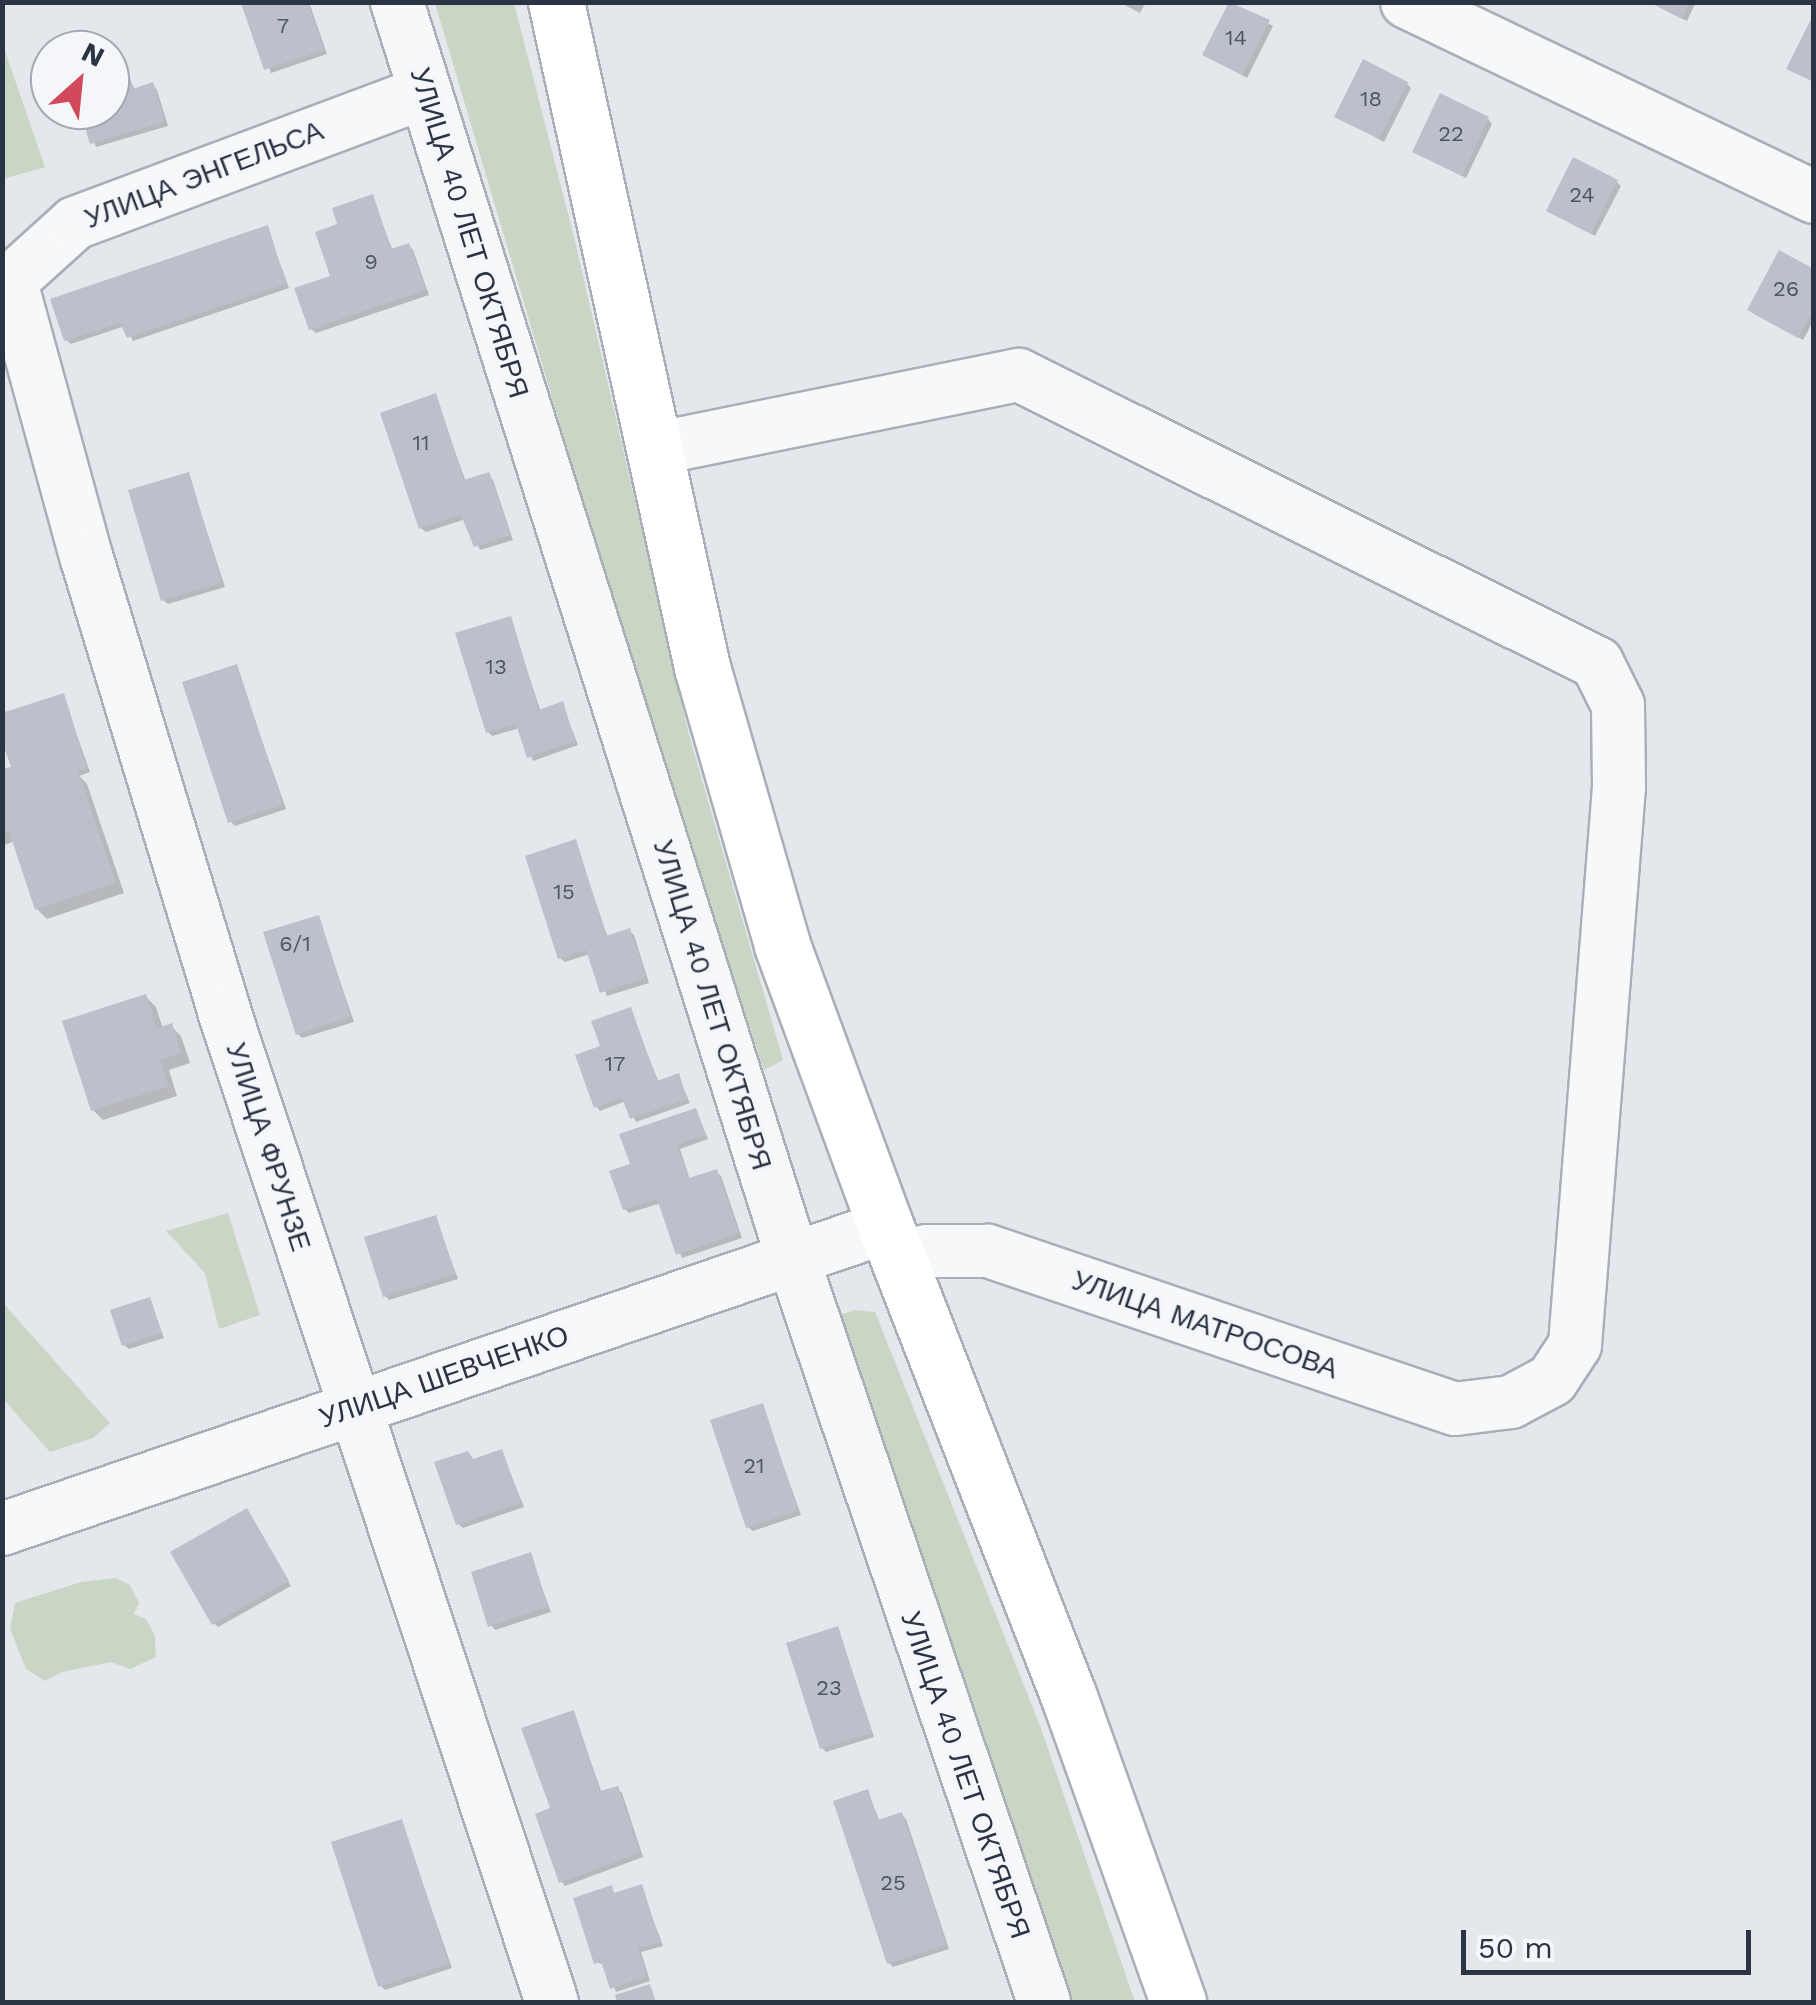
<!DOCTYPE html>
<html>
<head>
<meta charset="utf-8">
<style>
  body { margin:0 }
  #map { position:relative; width:1816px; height:2005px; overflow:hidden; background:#e4e7ec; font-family:"Work Sans",sans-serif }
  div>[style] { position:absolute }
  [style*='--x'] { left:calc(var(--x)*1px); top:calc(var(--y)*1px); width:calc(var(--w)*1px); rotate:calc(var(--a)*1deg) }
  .green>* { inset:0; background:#c9d6c5 }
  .shadow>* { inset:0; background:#0003 }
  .building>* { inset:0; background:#bbc0ca }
  .roads { filter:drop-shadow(2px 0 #a9aeb7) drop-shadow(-2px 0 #a9aeb7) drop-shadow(0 2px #a9aeb7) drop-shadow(0 -2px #a9aeb7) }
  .minor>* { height:52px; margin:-26px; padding:0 26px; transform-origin:26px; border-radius:26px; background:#f7f8fa }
  .major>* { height:55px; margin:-27.5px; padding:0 27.5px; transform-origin:27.5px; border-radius:27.5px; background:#fff }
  span { translate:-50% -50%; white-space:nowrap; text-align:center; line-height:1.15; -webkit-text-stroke:8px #f4f6f9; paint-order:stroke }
  .number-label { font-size:22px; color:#4f5766 }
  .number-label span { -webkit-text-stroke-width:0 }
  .street-label { font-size:28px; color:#2b3445 }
  .frame { position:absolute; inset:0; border:5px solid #2b3445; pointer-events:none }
  .north { position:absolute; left:30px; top:30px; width:100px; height:100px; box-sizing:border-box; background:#f4f6f9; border:2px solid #a4a8b1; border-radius:50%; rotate:27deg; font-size:28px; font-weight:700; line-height:40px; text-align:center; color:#2b3445 }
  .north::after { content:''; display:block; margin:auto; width:35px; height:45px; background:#d1495b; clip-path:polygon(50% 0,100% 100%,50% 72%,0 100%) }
  .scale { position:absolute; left:1461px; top:1930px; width:290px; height:45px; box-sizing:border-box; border:5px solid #2b3445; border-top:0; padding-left:12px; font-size:30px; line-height:35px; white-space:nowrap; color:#2b3445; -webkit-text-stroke:8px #f4f6f9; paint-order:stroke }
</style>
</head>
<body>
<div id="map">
  <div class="green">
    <i style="clip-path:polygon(435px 3px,514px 3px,575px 241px,689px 735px,783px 1060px,764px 1070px,634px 674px)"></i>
    <i style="clip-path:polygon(3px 45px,45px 167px,3px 179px,2px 179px)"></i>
    <i style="clip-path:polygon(228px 1213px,260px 1315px,219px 1329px,205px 1273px,166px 1231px)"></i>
    <i style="clip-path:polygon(2px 1302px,110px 1423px,93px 1438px,50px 1452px,3px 1399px)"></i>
    <i style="clip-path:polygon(855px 1310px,875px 1312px,1039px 1723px,1135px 2002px,1067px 2002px,835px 1317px)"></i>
    <i style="clip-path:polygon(116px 1578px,130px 1585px,139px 1603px,134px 1614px,146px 1619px,155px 1636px,156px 1657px,130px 1669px,111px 1662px,62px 1672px,45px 1681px,26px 1669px,10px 1629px,15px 1603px,81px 1582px)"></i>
  </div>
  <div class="shadow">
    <i style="clip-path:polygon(244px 2px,309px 2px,327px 54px,271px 73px)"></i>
    <i style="clip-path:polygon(1119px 2px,1146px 2px,1140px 13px)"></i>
    <i style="clip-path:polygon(1649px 2px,1696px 2px,1687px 21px)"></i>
    <i style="clip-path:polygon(1231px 3px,1273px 26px,1247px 78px,1205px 54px)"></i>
    <i style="clip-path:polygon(123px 62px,135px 91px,153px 85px,157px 90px,168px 126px,96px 147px,82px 110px,110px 110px,110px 66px)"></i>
    <i style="clip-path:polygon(1407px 84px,1411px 88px,1384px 142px,1337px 116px)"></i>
    <i style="clip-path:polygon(1488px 119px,1492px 124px,1466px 178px,1415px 151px)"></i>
    <i style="clip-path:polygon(1617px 182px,1621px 186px,1595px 236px,1549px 211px)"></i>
    <i style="clip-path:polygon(372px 197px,393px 251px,409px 246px,413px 250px,429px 295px,316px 333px,311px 329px)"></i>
    <i style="clip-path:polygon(267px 228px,289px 288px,133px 341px,125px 326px,71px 344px,66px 340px)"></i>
    <i style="clip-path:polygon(1814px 272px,1814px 320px,1803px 340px,1754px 314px)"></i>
    <i style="clip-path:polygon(435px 396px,466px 482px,489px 475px,493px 480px,513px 540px,480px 550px,466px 519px,426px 532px,421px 528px)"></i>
    <i style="clip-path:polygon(188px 474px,225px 587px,168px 604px,163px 600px)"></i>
    <i style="clip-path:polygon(510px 619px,541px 712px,562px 704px,578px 745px,533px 761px,520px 728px,492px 736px,488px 732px)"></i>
    <i style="clip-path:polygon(236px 667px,286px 809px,235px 826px,230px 821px)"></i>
    <i style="clip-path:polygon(63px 696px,90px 772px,79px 776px,87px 784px,124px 893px,47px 919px,37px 909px,15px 841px,2px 846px,2px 772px,16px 777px)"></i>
    <i style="clip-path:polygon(575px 842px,608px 938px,629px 931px,634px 935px,649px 983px,607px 996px,590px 954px,565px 962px,560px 958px)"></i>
    <i style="clip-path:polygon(318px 917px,354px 1022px,302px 1038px,298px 1034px)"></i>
    <i style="clip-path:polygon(146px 997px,156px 1007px,163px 1029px,171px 1026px,181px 1036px,190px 1063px,169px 1070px,177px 1096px,103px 1120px,93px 1110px)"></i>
    <i style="clip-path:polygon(630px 1010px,659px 1083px,678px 1076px,690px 1103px,636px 1122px,626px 1101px,600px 1111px,596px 1106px,603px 1048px)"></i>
    <i style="clip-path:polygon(696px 1111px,708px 1139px,680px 1149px,690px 1180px,716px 1172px,721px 1176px,742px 1238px,682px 1258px,661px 1203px,629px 1213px,625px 1209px,633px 1165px)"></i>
    <i style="clip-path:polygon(435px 1217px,458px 1279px,389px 1300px,385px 1296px)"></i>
    <i style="clip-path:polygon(149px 1300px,164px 1338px,129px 1349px,124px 1345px)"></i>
    <i style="clip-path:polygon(762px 1406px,801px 1515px,753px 1531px,748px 1527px)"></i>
    <i style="clip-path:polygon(501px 1451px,524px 1507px,463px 1528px,458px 1524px,474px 1461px)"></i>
    <i style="clip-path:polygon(247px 1511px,291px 1586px,218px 1627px,214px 1623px)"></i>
    <i style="clip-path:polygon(530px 1555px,551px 1612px,495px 1630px,491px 1625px)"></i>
    <i style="clip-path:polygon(838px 1629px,874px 1737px,826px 1752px,822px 1748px)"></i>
    <i style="clip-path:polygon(573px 1712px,602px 1793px,617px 1789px,622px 1793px,643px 1857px,565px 1886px,561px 1881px,553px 1810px)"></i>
    <i style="clip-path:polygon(868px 1792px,880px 1822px,902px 1815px,906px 1819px,949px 1949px,893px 1967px,889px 1963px)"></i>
    <i style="clip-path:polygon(401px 1821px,452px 1968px,385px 1990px,380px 1985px)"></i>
    <i style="clip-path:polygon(641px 1887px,663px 1946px,641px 1952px,650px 1981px,616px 1992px,605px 1965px,596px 1962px,611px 1888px,616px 1895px)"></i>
  </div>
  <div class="building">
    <i style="clip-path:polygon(1229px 2px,1270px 20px,1242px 75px,1202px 55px)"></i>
    <i style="clip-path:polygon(1649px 2px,1690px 2px,1682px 19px)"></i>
    <i style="clip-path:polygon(241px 3px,308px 3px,324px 50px,264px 70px)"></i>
    <i style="clip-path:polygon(1814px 13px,1814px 82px,1786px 69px)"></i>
    <i style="clip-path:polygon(124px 59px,133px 89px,153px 82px,165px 122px,90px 144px,80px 110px,110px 110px,110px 63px)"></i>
    <i style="clip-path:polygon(1363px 59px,1408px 82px,1379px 139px,1334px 117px)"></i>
    <i style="clip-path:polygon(1440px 93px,1489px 117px,1462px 176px,1412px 152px)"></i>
    <i style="clip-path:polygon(1573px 157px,1618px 180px,1591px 234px,1546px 211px)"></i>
    <i style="clip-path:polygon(373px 194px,391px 249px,409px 243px,426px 290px,309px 330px,294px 288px,330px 276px,315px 232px,337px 224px,332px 208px)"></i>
    <i style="clip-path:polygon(268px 225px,286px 284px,127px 338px,120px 323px,64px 341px,50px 299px)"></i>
    <i style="clip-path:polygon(1779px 250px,1814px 269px,1814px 309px,1798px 338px,1747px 310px)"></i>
    <i style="clip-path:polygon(436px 393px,464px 480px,489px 472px,511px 535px,474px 547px,461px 515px,419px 529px,380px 413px)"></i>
    <i style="clip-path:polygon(189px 472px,222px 583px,161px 601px,128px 490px)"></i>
    <i style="clip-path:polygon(511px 616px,539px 710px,563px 701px,575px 741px,527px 758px,516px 724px,486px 733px,455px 633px)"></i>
    <i style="clip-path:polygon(237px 664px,283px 805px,228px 823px,182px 682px)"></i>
    <i style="clip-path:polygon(64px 693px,87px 768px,78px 771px,116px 883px,35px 910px,9px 831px,2px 833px,2px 769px,11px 767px,2px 741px,2px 713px)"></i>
    <i style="clip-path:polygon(576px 839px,606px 936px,630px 928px,646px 978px,600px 993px,586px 950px,558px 959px,525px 856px)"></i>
    <i style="clip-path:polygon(319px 915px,351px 1017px,296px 1035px,263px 932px)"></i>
    <i style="clip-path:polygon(146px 994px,157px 1028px,172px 1023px,181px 1053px,160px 1060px,169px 1086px,91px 1111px,62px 1021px)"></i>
    <i style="clip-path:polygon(631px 1007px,657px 1081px,679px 1073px,687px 1099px,630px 1119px,622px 1098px,594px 1108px,575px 1055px,600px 1046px,591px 1021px)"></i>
    <i style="clip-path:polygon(696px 1108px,706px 1135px,677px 1145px,689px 1178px,717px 1169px,739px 1233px,676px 1255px,657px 1199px,623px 1210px,609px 1171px,630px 1164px,619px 1134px)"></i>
    <i style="clip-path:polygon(436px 1215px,455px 1274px,383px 1297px,364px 1237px)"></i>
    <i style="clip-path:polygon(150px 1297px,162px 1333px,122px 1346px,110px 1310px)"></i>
    <i style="clip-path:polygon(763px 1403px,798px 1511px,746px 1528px,710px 1420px)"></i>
    <i style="clip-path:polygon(502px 1449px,521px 1503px,456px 1525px,434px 1462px,468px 1451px,473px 1459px)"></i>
    <i style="clip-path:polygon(247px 1508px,289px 1581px,212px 1625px,170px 1552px)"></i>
    <i style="clip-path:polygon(531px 1552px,548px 1607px,488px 1627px,471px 1572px)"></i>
    <i style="clip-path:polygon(838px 1626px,872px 1733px,820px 1749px,786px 1643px)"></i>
    <i style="clip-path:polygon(574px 1710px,600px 1791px,618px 1786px,640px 1853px,559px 1883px,535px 1814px,550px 1808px,521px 1728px)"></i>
    <i style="clip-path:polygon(868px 1789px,878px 1820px,902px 1812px,946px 1945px,887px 1964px,833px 1801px)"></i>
    <i style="clip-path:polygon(402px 1819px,449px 1964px,378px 1987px,331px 1842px)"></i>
    <i style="clip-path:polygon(642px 1884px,660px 1942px,638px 1948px,647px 1977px,610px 1989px,601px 1961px,594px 1964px,573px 1898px,612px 1885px,614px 1893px)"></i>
    <i style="clip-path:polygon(650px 1984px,656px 2002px,617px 2002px,615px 1995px)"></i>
  </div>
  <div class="roads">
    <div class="minor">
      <i style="--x:397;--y:2;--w:1315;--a:72.52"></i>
      <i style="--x:792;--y:1256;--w:787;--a:71.33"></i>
      <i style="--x:1407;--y:2;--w:451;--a:25.6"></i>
      <i style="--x:11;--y:282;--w:287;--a:74.7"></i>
      <i style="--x:87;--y:559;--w:472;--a:73.1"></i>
      <i style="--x:224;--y:1011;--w:1044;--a:71.69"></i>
      <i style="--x:2;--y:289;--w:98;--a:-42.1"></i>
      <i style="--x:75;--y:223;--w:374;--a:-20.5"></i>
      <i style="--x:654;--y:449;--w:372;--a:-11.5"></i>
      <i style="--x:1019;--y:375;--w:646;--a:26.49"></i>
      <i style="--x:1597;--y:663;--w:47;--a:63.4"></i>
      <i style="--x:1618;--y:705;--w:82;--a:89.3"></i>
      <i style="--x:1619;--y:787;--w:560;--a:94.51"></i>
      <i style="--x:1575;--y:1345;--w:42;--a:123.3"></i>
      <i style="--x:1552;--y:1380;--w:47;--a:151.8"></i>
      <i style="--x:1511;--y:1402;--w:56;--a:172.9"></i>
      <i style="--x:1455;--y:1409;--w:494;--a:-161.3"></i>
      <i style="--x:987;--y:1251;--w:60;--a:180"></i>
      <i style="--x:927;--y:1251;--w:30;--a:166"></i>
      <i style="--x:2;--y:1529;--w:934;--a:-18.86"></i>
    </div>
    <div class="major">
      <i style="--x:556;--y:2;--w:681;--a:77.62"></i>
      <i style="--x:702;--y:667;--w:289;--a:73.9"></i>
      <i style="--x:782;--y:945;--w:301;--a:69.8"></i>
      <i style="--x:886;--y:1227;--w:504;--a:68.73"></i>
      <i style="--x:1069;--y:1697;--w:324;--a:70.3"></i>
    </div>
  </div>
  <div class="number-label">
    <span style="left:283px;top:26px">7</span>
    <span style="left:1236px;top:38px">14</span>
    <span style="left:1371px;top:99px">18</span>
    <span style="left:1451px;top:134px">22</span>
    <span style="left:1582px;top:195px">24</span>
    <span style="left:371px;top:262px">9</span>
    <span style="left:1786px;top:289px">26</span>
    <span style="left:421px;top:443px">11</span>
    <span style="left:496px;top:667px">13</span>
    <span style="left:564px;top:892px">15</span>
    <span style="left:295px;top:944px">6/1</span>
    <span style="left:615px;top:1064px">17</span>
    <span style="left:754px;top:1466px">21</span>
    <span style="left:829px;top:1688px">23</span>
    <span style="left:893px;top:1883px">25</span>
  </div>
  <div class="street-label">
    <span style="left:204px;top:175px;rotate:-21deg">УЛИЦА ЭНГЕЛЬСА</span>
    <span style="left:469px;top:233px;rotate:73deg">УЛИЦА 40 ЛЕТ ОКТЯБРЯ</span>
    <span style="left:712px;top:1005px;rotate:73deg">УЛИЦА 40 ЛЕТ ОКТЯБРЯ</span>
    <span style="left:268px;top:1147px;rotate:72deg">УЛИЦА ФРУНЗЕ</span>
    <span style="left:1205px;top:1325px;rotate:19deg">УЛИЦА МАТРОСОВА</span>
    <span style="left:444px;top:1377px;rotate:-19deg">УЛИЦА ШЕВЧЕНКО</span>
    <span style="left:965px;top:1775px;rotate:71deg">УЛИЦА 40 ЛЕТ ОКТЯБРЯ</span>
  </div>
  <div class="frame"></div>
  <div class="north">N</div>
  <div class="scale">50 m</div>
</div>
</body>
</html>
